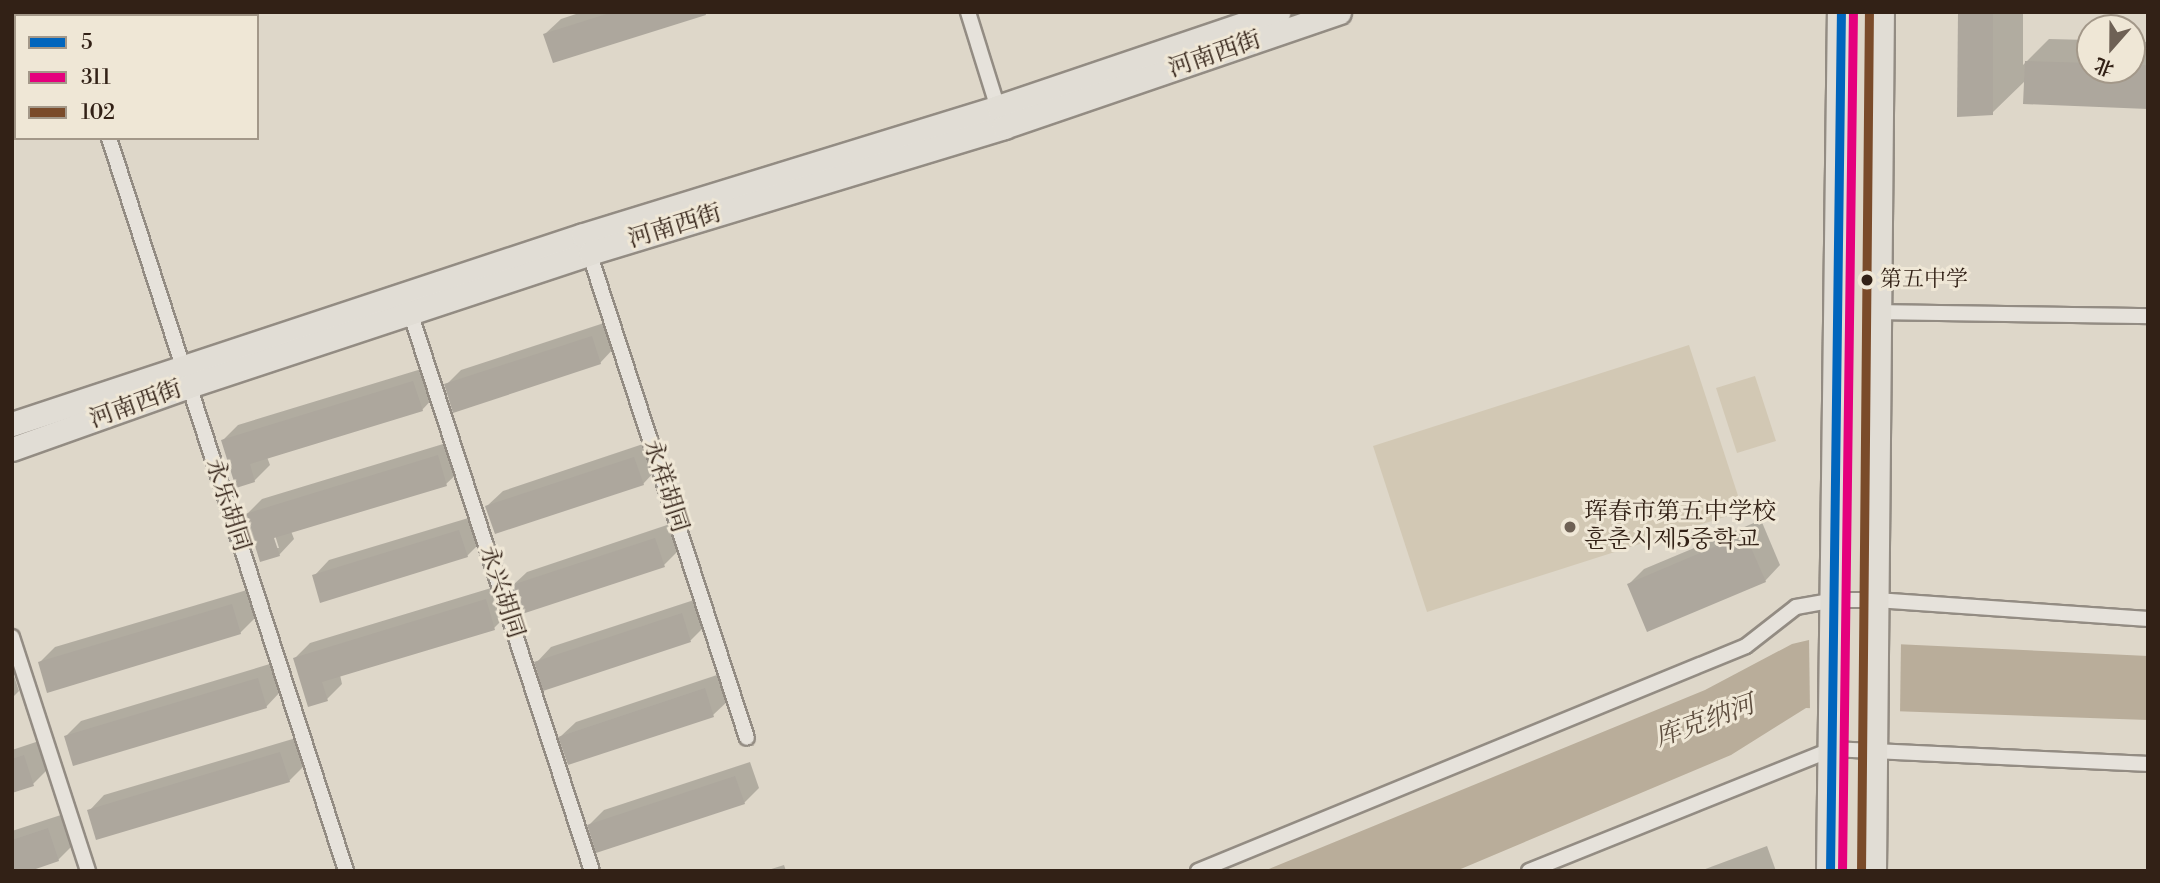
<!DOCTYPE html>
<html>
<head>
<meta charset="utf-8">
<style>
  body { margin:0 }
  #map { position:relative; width:2160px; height:883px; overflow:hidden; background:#ded7c9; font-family:"Libre Bodoni","Noto Serif SC","Noto Serif KR",serif }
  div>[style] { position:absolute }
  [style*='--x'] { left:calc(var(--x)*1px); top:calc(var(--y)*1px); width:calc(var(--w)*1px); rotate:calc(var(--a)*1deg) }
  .green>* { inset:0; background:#d2c8b4 }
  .water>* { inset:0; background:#b9ad9a }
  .pier>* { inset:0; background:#ded7c9 }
  .shadow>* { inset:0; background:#0003 }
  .building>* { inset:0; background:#ada79d }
  .roads { filter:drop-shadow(2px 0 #938c83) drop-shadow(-2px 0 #938c83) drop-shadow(0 2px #938c83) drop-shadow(0 -2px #938c83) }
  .street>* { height:14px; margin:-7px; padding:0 7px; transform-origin:7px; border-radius:7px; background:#e6e2db }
  .primary>* { height:23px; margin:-11.5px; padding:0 11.5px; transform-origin:11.5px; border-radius:11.5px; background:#e1ddd5 }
  .highway>* { height:26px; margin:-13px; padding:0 13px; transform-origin:13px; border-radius:13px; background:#e1ddd5 }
  .bus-1>* { height:9px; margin:-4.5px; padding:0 4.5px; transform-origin:4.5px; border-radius:4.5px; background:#0065bd }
  .bus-2>* { height:9px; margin:-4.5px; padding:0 4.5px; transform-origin:4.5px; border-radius:4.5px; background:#e5007d }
  .bus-3>* { height:9px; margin:-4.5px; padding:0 4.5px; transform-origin:4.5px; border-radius:4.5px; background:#7a4b2a }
  .dots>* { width:19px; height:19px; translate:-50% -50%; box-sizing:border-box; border:4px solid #efe7d6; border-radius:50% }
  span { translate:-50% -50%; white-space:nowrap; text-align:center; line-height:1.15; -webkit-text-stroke:6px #efe7d6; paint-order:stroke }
  .bus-label { font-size:22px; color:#322116 }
  .left { translate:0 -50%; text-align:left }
  .street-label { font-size:24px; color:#322116 }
  .poi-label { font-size:24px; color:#322116 }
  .water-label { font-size:26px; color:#5c4c3d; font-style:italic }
  .frame { position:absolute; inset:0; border:14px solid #322116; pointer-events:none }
  .legend { position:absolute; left:14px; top:14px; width:245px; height:126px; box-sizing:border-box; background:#efe7d6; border:2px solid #a39889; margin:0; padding:9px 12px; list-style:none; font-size:21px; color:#322116 }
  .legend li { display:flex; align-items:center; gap:14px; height:35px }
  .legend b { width:35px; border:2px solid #a39889 }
  .north { position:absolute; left:2076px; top:14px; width:70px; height:70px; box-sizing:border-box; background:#efe7d6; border:2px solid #a39889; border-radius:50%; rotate:201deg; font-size:19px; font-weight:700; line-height:28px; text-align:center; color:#322116 }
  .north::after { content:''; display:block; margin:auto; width:24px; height:32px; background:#6e6155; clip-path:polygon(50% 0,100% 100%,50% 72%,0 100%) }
</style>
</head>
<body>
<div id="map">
  <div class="green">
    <i style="clip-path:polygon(1689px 345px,1743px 511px,1427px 612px,1373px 446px)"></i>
    <i style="clip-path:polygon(1755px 376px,1776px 441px,1737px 453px,1716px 388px)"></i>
  </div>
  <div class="water">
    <i style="clip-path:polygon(1809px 640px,2148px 656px,2148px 720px,1806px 708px,1731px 755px,1456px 871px,1264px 871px,1705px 690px,1792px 644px)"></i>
  </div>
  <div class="pier">
    <i style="clip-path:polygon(1809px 637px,1901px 641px,1900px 715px,1810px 711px)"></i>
  </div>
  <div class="shadow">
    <i style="clip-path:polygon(582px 12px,701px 12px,545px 34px,561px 19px)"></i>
    <i style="clip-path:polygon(1960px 12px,2023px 12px,2023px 65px,2049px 39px,2090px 40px,2090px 70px,2132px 70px,2132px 42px,2148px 42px,2148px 107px,2026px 80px,1992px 113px)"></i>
    <i style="clip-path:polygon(607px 322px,615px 347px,600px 363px,446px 385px,461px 370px)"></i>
    <i style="clip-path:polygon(428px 367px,437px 394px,422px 410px,267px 457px,270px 465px,254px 481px,223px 440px,238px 425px)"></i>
    <i style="clip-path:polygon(evenodd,453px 441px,462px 469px,446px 484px,291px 531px,294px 539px,279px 555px,247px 514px,262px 499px,453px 441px,273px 529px,279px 548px,275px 548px,270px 530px,273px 529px)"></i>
    <i style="clip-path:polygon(649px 442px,658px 468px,643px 484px,487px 506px,503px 491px)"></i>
    <i style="clip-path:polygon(475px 516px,482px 541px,467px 556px,314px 576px,329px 560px)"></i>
    <i style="clip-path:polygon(1761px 520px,1780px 565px,1765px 581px,1629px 584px,1644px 569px)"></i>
    <i style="clip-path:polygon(670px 524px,679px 550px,664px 565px,511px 587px,527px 572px)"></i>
    <i style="clip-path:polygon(501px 585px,509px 613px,494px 628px,340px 675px,342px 684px,327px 699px,295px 658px,310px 643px)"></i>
    <i style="clip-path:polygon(247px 590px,255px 618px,240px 633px,40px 662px,55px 647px)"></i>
    <i style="clip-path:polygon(697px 599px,706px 625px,691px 640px,545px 689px,536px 663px,551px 647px)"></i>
    <i style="clip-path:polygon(273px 663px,281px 691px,266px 707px,66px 736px,81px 721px)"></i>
    <i style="clip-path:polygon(12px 670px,19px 691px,12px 698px)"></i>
    <i style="clip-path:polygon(720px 674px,729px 700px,713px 715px,560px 737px,576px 722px)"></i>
    <i style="clip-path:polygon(296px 738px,304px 766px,289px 781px,89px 811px,104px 795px)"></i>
    <i style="clip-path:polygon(39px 741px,48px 769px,33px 784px,12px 791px,12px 750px)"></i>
    <i style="clip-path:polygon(750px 762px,759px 788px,744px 803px,589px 825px,604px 810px)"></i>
    <i style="clip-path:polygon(64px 814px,74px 844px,58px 860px,12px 871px,12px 831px)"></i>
    <i style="clip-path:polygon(1767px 846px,1776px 871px,1700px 871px)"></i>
    <i style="clip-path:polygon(784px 865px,786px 871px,765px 871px)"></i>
  </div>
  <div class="building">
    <i style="clip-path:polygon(613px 12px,705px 12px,706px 15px,553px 63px,543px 34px)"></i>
    <i style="clip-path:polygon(1958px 12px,1993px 12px,1993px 115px,1957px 117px)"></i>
    <i style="clip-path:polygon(2025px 61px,2090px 63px,2090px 70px,2132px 70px,2132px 65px,2148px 65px,2148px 109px,2023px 104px)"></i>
    <i style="clip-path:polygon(592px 336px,601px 364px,453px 413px,444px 384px)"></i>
    <i style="clip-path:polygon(413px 381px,423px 411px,250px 464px,255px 482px,236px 488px,221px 440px)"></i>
    <i style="clip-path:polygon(438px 455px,447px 486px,274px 538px,280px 556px,260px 562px,245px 514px)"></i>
    <i style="clip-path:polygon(634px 457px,644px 485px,495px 534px,485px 506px)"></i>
    <i style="clip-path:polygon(459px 530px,468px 557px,320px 603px,312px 575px)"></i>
    <i style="clip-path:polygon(1745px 534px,1766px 582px,1647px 632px,1627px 584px)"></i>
    <i style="clip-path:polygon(655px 538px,665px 567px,519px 615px,509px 586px)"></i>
    <i style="clip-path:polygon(486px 599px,495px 630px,322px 682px,328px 701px,308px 707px,293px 658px)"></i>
    <i style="clip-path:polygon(232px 604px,241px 634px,47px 693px,38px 662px)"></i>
    <i style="clip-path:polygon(682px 613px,691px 642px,543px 691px,534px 662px)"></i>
    <i style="clip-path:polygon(258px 678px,267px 708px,73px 766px,64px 736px)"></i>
    <i style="clip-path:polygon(705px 688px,714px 717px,568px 765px,558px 737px)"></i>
    <i style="clip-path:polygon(280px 752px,290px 782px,96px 840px,87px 810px)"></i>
    <i style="clip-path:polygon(24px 755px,34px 786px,12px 793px,12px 759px)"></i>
    <i style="clip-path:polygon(735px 776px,745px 804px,596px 853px,587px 825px)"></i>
    <i style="clip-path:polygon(48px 828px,59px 861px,30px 871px,12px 871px,12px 840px)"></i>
  </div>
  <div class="roads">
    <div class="street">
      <i style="--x:68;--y:12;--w:4;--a:76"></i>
      <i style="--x:968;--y:12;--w:108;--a:72.7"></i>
      <i style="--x:109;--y:138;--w:770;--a:72.08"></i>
      <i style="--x:587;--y:246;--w:517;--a:71.99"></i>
      <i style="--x:410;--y:312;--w:588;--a:71.97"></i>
      <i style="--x:1880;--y:312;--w:268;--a:0.9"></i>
      <i style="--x:12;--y:637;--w:246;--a:72"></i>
      <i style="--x:1198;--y:871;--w:592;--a:-22.32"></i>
      <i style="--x:1746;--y:646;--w:63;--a:-38"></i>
      <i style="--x:1796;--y:607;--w:39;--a:-10"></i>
      <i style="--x:1834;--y:600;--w:42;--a:0"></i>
      <i style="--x:1876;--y:600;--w:273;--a:4"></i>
      <i style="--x:1529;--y:871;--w:328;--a:-21.9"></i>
      <i style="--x:1833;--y:749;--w:315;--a:2.7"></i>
    </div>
    <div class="primary">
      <i style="--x:12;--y:424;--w:601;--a:-18.31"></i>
      <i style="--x:583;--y:235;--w:434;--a:-17.1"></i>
      <i style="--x:998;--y:107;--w:296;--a:-18.7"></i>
      <i style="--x:12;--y:449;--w:188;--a:-19.6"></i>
      <i style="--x:189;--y:386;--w:422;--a:-18.3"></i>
      <i style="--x:590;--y:253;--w:433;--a:-16.9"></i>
      <i style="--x:1004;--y:127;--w:354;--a:-18.9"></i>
    </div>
    <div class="highway">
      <i style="--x:1830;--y:871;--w:859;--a:-89.27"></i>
      <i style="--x:1873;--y:871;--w:859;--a:-89.47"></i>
    </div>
  </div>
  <div class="bus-1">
    <i style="--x:1830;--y:871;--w:859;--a:-89.27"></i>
  </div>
  <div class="bus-2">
    <i style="--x:1842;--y:871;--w:859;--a:-89.27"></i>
  </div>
  <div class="bus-3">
    <i style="--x:1861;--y:871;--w:859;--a:-89.47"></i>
  </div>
  <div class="dots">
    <i style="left:1867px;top:280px;background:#322116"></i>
    <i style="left:1570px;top:527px;background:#6e6155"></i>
  </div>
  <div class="bus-label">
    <span class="left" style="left:1880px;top:280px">第五中学</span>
  </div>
  <div class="street-label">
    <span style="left:1215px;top:55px;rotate:-19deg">河南西街</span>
    <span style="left:675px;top:227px;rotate:-17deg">河南西街</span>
    <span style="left:136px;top:405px;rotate:-20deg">河南西街</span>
    <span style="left:665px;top:486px;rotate:72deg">永祥胡同</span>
    <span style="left:227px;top:505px;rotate:72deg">永乐胡同</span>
    <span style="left:501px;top:592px;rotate:72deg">永兴胡同</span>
  </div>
  <div class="poi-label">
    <span class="left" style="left:1584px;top:527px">珲春市第五中学校<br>훈춘시제5중학교</span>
  </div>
  <div class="water-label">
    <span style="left:1705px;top:722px;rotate:-20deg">库克纳河</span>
  </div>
  <div class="frame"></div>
  <ul class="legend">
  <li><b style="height:9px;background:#0065bd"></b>5</li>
  <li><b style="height:9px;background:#e5007d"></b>311</li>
  <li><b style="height:9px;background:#7a4b2a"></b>102</li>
  </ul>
  <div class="north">北</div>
</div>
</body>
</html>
